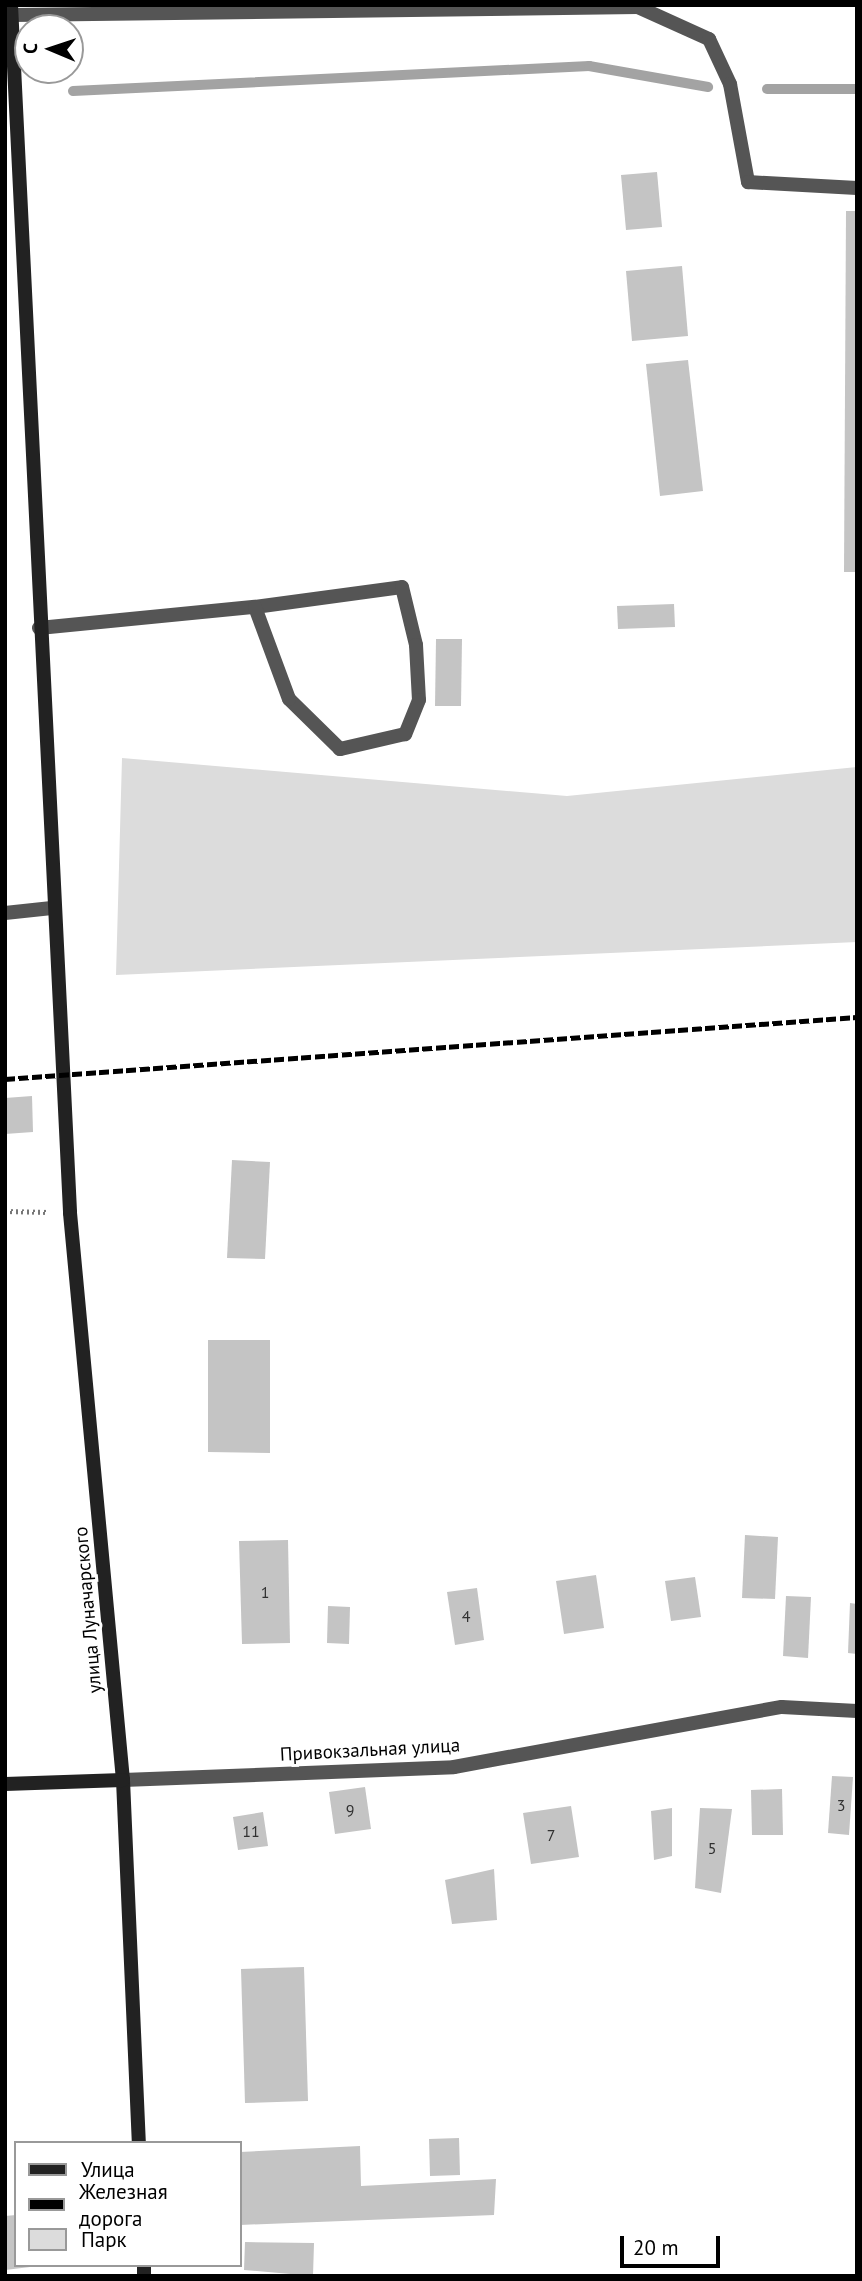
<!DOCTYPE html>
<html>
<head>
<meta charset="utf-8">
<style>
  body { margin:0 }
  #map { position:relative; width:862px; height:2281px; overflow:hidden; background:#fff; font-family:"PT Sans",sans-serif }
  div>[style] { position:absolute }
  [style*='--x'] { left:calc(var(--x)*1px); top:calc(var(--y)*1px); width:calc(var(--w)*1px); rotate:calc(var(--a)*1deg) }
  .green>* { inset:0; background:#dcdcdc }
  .stream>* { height:10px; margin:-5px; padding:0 5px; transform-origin:5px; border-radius:5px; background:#a3a3a3 }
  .building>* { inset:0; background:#c4c4c4 }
  .path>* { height:4.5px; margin-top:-2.25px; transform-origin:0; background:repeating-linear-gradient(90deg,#777 0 2px,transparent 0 5.5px) }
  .lane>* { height:14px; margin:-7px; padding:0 7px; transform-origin:7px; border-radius:7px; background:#555 }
  .street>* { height:14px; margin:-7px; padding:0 7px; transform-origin:7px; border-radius:7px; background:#555 }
  .secondary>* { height:14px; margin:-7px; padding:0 7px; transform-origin:7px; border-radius:7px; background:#222 }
  .rail>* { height:5px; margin-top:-2.5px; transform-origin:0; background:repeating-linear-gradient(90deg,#000 0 10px,transparent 0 13.5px) }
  span { translate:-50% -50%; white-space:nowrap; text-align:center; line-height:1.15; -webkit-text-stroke:6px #fff; paint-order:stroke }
  .number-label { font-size:16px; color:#313131 }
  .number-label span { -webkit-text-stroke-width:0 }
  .street-label { font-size:19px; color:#000 }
  .frame { position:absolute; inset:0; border:7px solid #000; pointer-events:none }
  .legend { position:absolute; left:14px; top:2141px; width:228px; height:126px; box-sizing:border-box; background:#fff; border:2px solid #999; margin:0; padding:9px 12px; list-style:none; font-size:21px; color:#000 }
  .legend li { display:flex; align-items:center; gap:14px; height:35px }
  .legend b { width:35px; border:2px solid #999 }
  .north { position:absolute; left:14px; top:14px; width:70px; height:70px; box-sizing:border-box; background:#fff; border:2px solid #999; border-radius:50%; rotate:272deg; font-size:19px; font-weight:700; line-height:28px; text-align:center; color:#000 }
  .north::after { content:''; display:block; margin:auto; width:24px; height:32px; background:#000; clip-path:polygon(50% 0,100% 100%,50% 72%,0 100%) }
  .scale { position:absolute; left:620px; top:2236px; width:100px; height:32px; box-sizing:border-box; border:4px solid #000; border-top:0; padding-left:9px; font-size:21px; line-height:24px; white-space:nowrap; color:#000; -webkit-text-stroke:5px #fff; paint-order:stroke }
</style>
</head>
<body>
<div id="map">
  <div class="green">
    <i style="clip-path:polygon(122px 758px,567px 796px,857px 767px,857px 942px,116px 975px)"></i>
  </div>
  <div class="stream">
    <i style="--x:767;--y:89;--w:90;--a:0"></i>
    <i style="--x:73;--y:91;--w:517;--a:-2.77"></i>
    <i style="--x:589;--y:66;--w:121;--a:10"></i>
  </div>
  <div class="building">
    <i style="clip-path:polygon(657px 172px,662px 227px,626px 230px,621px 175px)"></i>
    <i style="clip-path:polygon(846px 211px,857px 211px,857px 572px,844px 572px)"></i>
    <i style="clip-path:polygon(682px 266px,688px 336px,632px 341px,626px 271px)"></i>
    <i style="clip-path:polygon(688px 360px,703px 491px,660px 496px,646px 364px)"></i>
    <i style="clip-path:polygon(674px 604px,675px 627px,618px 629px,617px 606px)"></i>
    <i style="clip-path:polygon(436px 639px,462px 639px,461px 706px,435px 706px)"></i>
    <i style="clip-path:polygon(32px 1096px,33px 1132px,5px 1134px,5px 1098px)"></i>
    <i style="clip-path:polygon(232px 1160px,270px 1162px,265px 1259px,227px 1258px)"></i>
    <i style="clip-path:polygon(208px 1340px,270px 1340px,270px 1453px,208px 1452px)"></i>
    <i style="clip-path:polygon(745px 1535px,778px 1537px,775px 1599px,742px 1598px)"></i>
    <i style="clip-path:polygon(288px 1540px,290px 1643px,242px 1644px,239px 1541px)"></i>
    <i style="clip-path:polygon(596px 1575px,604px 1628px,564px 1634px,556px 1581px)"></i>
    <i style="clip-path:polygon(695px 1577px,701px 1617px,671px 1621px,665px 1581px)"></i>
    <i style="clip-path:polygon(477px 1588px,484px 1640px,455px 1645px,447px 1592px)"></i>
    <i style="clip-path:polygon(786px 1596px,811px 1597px,808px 1658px,783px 1656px)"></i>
    <i style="clip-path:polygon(850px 1603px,857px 1604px,857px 1654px,848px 1653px)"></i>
    <i style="clip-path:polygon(328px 1606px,350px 1607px,349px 1644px,327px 1643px)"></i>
    <i style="clip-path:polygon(832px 1776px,853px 1777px,849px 1835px,828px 1833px)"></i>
    <i style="clip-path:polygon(365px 1787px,371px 1829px,335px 1834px,329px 1792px)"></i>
    <i style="clip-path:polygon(782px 1789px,783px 1835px,752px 1835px,751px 1790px)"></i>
    <i style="clip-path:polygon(571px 1806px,579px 1857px,531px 1864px,523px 1813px)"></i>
    <i style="clip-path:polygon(672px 1808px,672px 1856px,654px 1860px,651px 1811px)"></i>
    <i style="clip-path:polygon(700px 1808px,732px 1809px,721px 1893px,695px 1888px)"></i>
    <i style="clip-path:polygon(263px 1812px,268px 1846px,238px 1850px,233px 1817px)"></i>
    <i style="clip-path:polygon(494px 1869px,497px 1920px,452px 1924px,445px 1880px)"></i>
    <i style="clip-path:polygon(304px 1967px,308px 2101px,245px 2103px,241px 1969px)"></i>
    <i style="clip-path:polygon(459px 2138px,460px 2175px,430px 2176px,429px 2139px)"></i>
    <i style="clip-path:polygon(360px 2146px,361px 2186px,496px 2179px,494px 2215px,240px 2225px,240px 2152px)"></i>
    <i style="clip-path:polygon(16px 2215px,16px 2265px,30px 2267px,5px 2270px,5px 2216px)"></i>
    <i style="clip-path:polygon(245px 2242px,314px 2243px,313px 2276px,244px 2270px)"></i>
  </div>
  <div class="path">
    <i style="--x:5;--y:1211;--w:44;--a:1.3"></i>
  </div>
  <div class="lane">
    <i style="--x:12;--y:15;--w:626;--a:-0.73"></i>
    <i style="--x:638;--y:7;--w:78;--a:24.3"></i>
    <i style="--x:709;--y:39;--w:50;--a:65"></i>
    <i style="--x:730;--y:84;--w:100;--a:79.6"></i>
    <i style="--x:748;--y:182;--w:109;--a:3.2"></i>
    <i style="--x:39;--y:628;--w:217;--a:-5.6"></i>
    <i style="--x:255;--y:607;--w:148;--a:-7.7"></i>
    <i style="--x:402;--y:587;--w:60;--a:76.4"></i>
    <i style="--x:416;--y:645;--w:55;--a:86.9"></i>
    <i style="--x:419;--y:700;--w:37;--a:112"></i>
    <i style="--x:405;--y:734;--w:67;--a:167"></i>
    <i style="--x:340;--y:749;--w:71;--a:-135.6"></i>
    <i style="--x:289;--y:699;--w:98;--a:-110.3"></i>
  </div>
  <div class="street">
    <i style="--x:5;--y:913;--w:47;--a:-6.1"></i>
    <i style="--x:123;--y:1780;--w:331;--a:-2.2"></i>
    <i style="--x:454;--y:1767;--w:333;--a:-10.4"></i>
    <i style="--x:782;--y:1707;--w:75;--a:3.1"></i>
  </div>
  <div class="secondary">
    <i style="--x:11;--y:5;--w:1209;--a:87.2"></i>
    <i style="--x:70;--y:1213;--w:569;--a:84.66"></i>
    <i style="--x:123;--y:1780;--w:363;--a:87.5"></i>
    <i style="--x:5;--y:1784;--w:118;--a:-1.9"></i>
    <i style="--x:144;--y:2265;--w:11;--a:90"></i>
  </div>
  <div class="rail">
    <i style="--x:5;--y:1079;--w:854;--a:-4.16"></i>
  </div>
  <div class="number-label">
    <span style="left:265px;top:1592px">1</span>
    <span style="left:466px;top:1616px">4</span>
    <span style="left:841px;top:1805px">3</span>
    <span style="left:350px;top:1810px">9</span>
    <span style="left:251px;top:1831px">11</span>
    <span style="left:551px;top:1835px">7</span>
    <span style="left:712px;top:1848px">5</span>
  </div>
  <div class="street-label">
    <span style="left:88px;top:1610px;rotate:-95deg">улица Луначарского</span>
    <span style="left:370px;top:1750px;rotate:-3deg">Привокзальная улица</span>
  </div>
  <div class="frame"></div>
  <ul class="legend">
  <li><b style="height:9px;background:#222"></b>Улица</li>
  <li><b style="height:9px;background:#000"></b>Железная дорога</li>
  <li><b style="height:19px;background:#dcdcdc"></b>Парк</li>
  </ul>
  <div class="north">С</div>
  <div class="scale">20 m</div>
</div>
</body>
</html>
